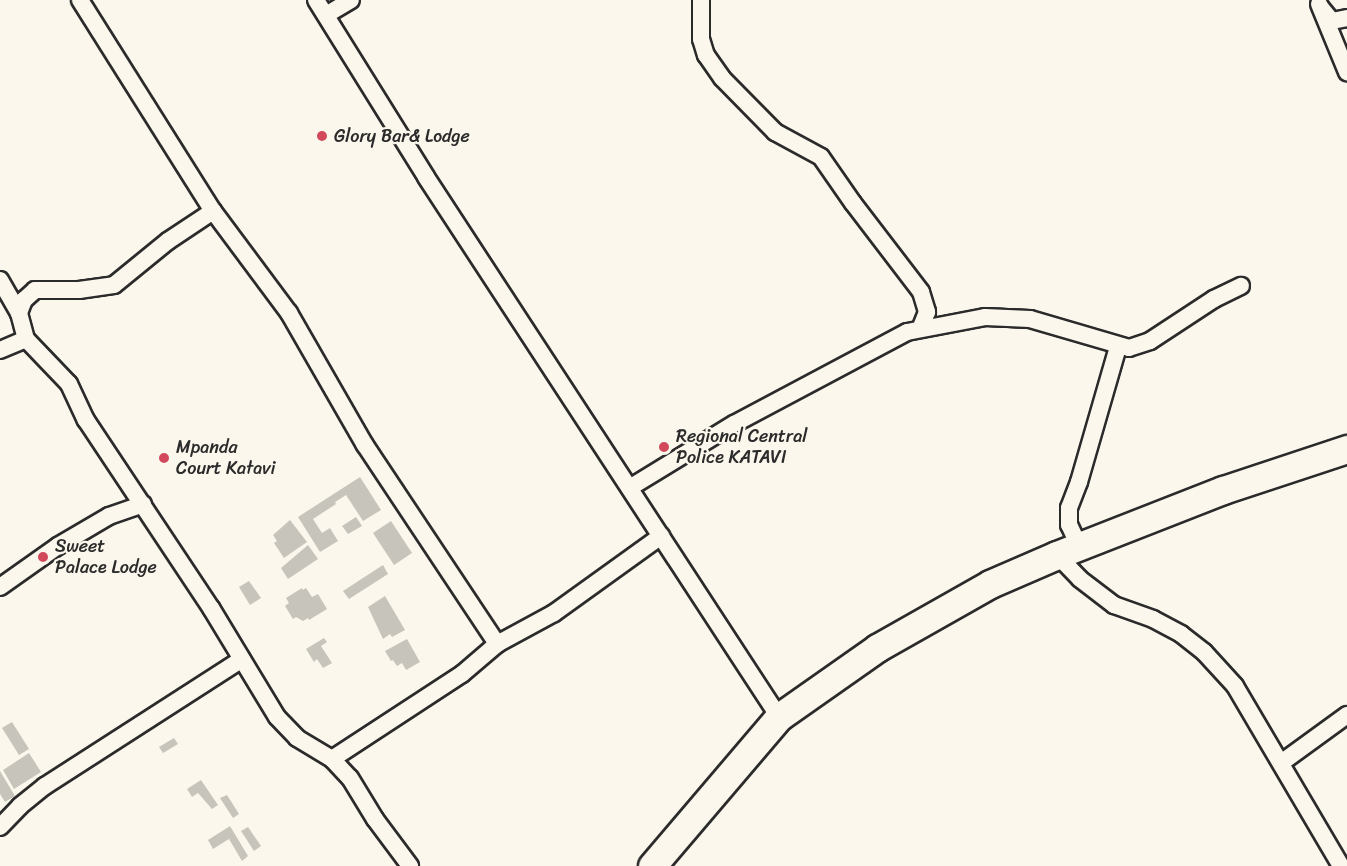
<!DOCTYPE html>
<html>
<head>
<meta charset="utf-8">
<style>
  body { margin:0 }
  #map { position:relative; width:1347px; height:866px; overflow:hidden; background:#fbf7ec; font-family:Sriracha,sans-serif }
  div>[style] { position:absolute }
  [style*='--x'] { left:calc(var(--x)*1px); top:calc(var(--y)*1px); width:calc(var(--w)*1px); rotate:calc(var(--a)*1deg) }
  .building>* { inset:0; background:#c7c4bc }
  .roads { filter:drop-shadow(2px 0 #2b2b2b) drop-shadow(-2px 0 #2b2b2b) drop-shadow(0 2px #2b2b2b) drop-shadow(0 -2px #2b2b2b) }
  .minor>* { height:16px; margin:-8px; padding:0 8px; transform-origin:8px; border-radius:8px; background:#fbf7ec }
  .trunk>* { height:27px; margin:-13.5px; padding:0 13.5px; transform-origin:13.5px; border-radius:13.5px; background:#fbf7ec }
  .dots>* { width:16px; height:16px; translate:-50% -50%; box-sizing:border-box; border:3px solid #fbf7ec; border-radius:50% }
  span { translate:-50% -50%; white-space:nowrap; text-align:center; line-height:1.15; -webkit-text-stroke:4.5px #fbf7ec; paint-order:stroke }
  .poi-label { font-size:18px; color:#2b2b2b }
  .left { translate:0 -50%; text-align:left }
</style>
</head>
<body>
<div id="map">
  <div class="building">
    <i style="clip-path:polygon(360px 477px,381px 510px,363px 521px,346px 495px,335px 502px,336px 504px,313px 519px,322px 533px,330px 528px,338px 541px,320px 552px,298px 517px)"></i>
    <i style="clip-path:polygon(356px 517px,362px 526px,348px 534px,342px 526px)"></i>
    <i style="clip-path:polygon(290px 520px,307px 542px,284px 558px,274px 543px,277px 541px,273px 535px)"></i>
    <i style="clip-path:polygon(391px 521px,412px 553px,394px 565px,373px 533px)"></i>
    <i style="clip-path:polygon(308px 545px,318px 559px,288px 579px,281px 568px)"></i>
    <i style="clip-path:polygon(383px 565px,388px 574px,349px 599px,343px 591px)"></i>
    <i style="clip-path:polygon(249px 581px,261px 598px,250px 605px,239px 587px)"></i>
    <i style="clip-path:polygon(302px 588px,303px 590px,306px 588px,312px 597px,318px 594px,327px 609px,309px 620px,308px 618px,303px 621px,296px 617px,293px 619px,285px 606px,289px 603px,286px 598px)"></i>
    <i style="clip-path:polygon(385px 596px,405px 630px,392px 637px,390px 634px,383px 639px,368px 607px)"></i>
    <i style="clip-path:polygon(324px 638px,327px 642px,321px 646px,332px 663px,323px 668px,317px 659px,314px 662px,306px 649px)"></i>
    <i style="clip-path:polygon(407px 639px,420px 662px,406px 670px,402px 663px,397px 666px,393px 660px,391px 661px,385px 651px)"></i>
    <i style="clip-path:polygon(12px 722px,29px 749px,19px 755px,2px 728px)"></i>
    <i style="clip-path:polygon(174px 738px,178px 744px,163px 753px,159px 747px)"></i>
    <i style="clip-path:polygon(29px 753px,41px 772px,14px 789px,3px 770px)"></i>
    <i style="clip-path:polygon(0 771px,15px 796px,5px 802px,0 794px)"></i>
    <i style="clip-path:polygon(201px 780px,218px 805px,212px 809px,198px 793px,192px 797px,187px 789px)"></i>
    <i style="clip-path:polygon(227px 795px,239px 814px,233px 818px,220px 798px)"></i>
    <i style="clip-path:polygon(230px 826px,248px 856px,242px 861px,229px 839px,213px 849px,208px 840px)"></i>
    <i style="clip-path:polygon(248px 827px,261px 846px,254px 851px,241px 831px)"></i>
  </div>
  <div class="roads">
    <div class="minor">
      <i style="--x:80;--y:0;--w:249;--a:57.8"></i>
      <i style="--x:213;--y:211;--w:127;--a:53.3"></i>
      <i style="--x:289;--y:313;--w:152;--a:60.1"></i>
      <i style="--x:365;--y:445;--w:239;--a:56.4"></i>
      <i style="--x:316;--y:0;--w:208;--a:58.1"></i>
      <i style="--x:426;--y:177;--w:645;--a:56.83"></i>
      <i style="--x:701;--y:0;--w:39;--a:90"></i>
      <i style="--x:701;--y:39;--w:17;--a:73"></i>
      <i style="--x:706;--y:55;--w:28;--a:55"></i>
      <i style="--x:722;--y:78;--w:76;--a:45.5"></i>
      <i style="--x:775;--y:132;--w:52;--a:28.5"></i>
      <i style="--x:821;--y:157;--w:56;--a:55.2"></i>
      <i style="--x:853;--y:203;--w:112;--a:52.6"></i>
      <i style="--x:921;--y:292;--w:21;--a:73"></i>
      <i style="--x:927;--y:312;--w:18;--a:112"></i>
      <i style="--x:1319;--y:4;--w:74;--a:67.6"></i>
      <i style="--x:1321;--y:8;--w:17;--a:50"></i>
      <i style="--x:1332;--y:21;--w:15;--a:-11"></i>
      <i style="--x:326;--y:15;--w:29;--a:-31"></i>
      <i style="--x:0;--y:280;--w:38;--a:60"></i>
      <i style="--x:19;--y:313;--w:27;--a:75"></i>
      <i style="--x:26;--y:339;--w:62;--a:46.3"></i>
      <i style="--x:69;--y:384;--w:40;--a:65"></i>
      <i style="--x:86;--y:420;--w:226;--a:56.4"></i>
      <i style="--x:211;--y:608;--w:127;--a:58.8"></i>
      <i style="--x:277;--y:717;--w:29;--a:46"></i>
      <i style="--x:297;--y:738;--w:41;--a:31"></i>
      <i style="--x:332;--y:759;--w:155;--a:-33.2"></i>
      <i style="--x:462;--y:674;--w:46;--a:-40.6"></i>
      <i style="--x:497;--y:644;--w:65;--a:-28.5"></i>
      <i style="--x:554;--y:613;--w:132;--a:-35.7"></i>
      <i style="--x:19;--y:313;--w:14;--a:-69"></i>
      <i style="--x:24;--y:300;--w:15;--a:-42"></i>
      <i style="--x:35;--y:290;--w:44;--a:0"></i>
      <i style="--x:79;--y:290;--w:35;--a:-8"></i>
      <i style="--x:114;--y:285;--w:70;--a:-39.2"></i>
      <i style="--x:168;--y:241;--w:54;--a:-33.7"></i>
      <i style="--x:0;--y:350;--w:28;--a:-23"></i>
      <i style="--x:631;--y:487;--w:121;--a:-31.5"></i>
      <i style="--x:734;--y:424;--w:196;--a:-28"></i>
      <i style="--x:907;--y:332;--w:79;--a:-10.9"></i>
      <i style="--x:985;--y:317;--w:45;--a:2.5"></i>
      <i style="--x:1030;--y:319;--w:103;--a:16.3"></i>
      <i style="--x:1129;--y:348;--w:22;--a:-18"></i>
      <i style="--x:1150;--y:341;--w:77;--a:-33.3"></i>
      <i style="--x:1214;--y:299;--w:30;--a:-26"></i>
      <i style="--x:1079;--y:546;--w:23;--a:-115"></i>
      <i style="--x:1069;--y:525;--w:17;--a:-90"></i>
      <i style="--x:1069;--y:508;--w:28;--a:-69"></i>
      <i style="--x:1079;--y:482;--w:141;--a:-73.9"></i>
      <i style="--x:1057;--y:555;--w:33;--a:46"></i>
      <i style="--x:1080;--y:579;--w:43;--a:37.4"></i>
      <i style="--x:1114;--y:605;--w:41;--a:19.7"></i>
      <i style="--x:1153;--y:619;--w:32;--a:28"></i>
      <i style="--x:1181;--y:634;--w:29;--a:38"></i>
      <i style="--x:1204;--y:652;--w:46;--a:47.6"></i>
      <i style="--x:1235;--y:686;--w:209;--a:59.5"></i>
      <i style="--x:0;--y:587;--w:71;--a:-35.3"></i>
      <i style="--x:58;--y:546;--w:59;--a:-30.5"></i>
      <i style="--x:109;--y:516;--w:36;--a:-19"></i>
      <i style="--x:332;--y:759;--w:26;--a:47"></i>
      <i style="--x:350;--y:778;--w:48;--a:58.6"></i>
      <i style="--x:375;--y:819;--w:59;--a:53.3"></i>
      <i style="--x:1281;--y:763;--w:82;--a:-36"></i>
      <i style="--x:0;--y:827;--w:29;--a:-46"></i>
      <i style="--x:20;--y:806;--w:32;--a:-39"></i>
      <i style="--x:45;--y:786;--w:234;--a:-32.8"></i>
    </div>
    <div class="trunk">
      <i style="--x:652;--y:866;--w:196;--a:-49.6"></i>
      <i style="--x:779;--y:717;--w:120;--a:-35.1"></i>
      <i style="--x:877;--y:648;--w:130;--a:-29.5"></i>
      <i style="--x:990;--y:584;--w:73;--a:-23.4"></i>
      <i style="--x:1057;--y:555;--w:178;--a:-21.4"></i>
      <i style="--x:1223;--y:490;--w:131;--a:-18.3"></i>
    </div>
  </div>
  <div class="dots">
    <i style="left:322px;top:136px;background:#d1495b"></i>
    <i style="left:664px;top:447px;background:#d1495b"></i>
    <i style="left:164px;top:458px;background:#d1495b"></i>
    <i style="left:43px;top:557px;background:#d1495b"></i>
  </div>
  <div class="poi-label">
    <span class="left" style="left:334px;top:136px">Glory Bar&amp; Lodge</span>
    <span class="left" style="left:676px;top:447px">Regional Central<br>Police KATAVI</span>
    <span class="left" style="left:176px;top:458px">Mpanda<br>Court Katavi</span>
    <span class="left" style="left:55px;top:557px">Sweet<br>Palace Lodge</span>
  </div>
</div>
</body>
</html>
